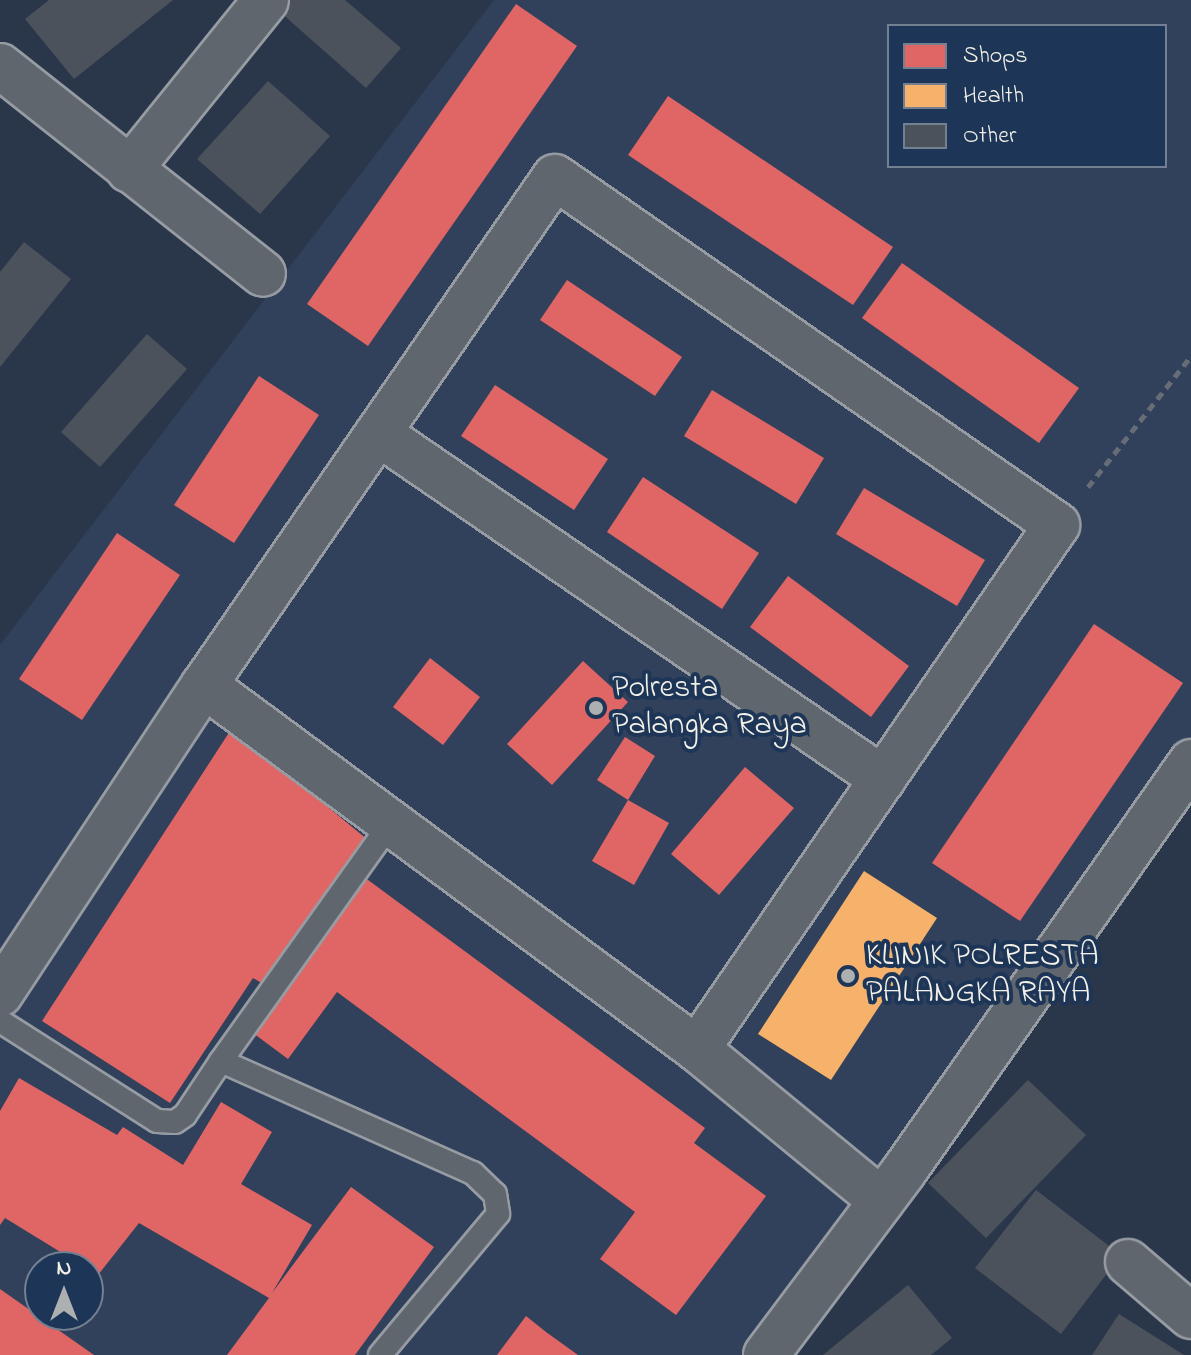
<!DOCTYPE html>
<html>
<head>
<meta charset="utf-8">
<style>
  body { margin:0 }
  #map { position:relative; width:1191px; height:1355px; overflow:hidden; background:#2a374a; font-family:"Indie Flower",sans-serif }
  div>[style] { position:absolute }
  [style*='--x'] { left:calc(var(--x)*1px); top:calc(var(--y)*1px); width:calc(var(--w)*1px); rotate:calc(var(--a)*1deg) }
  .built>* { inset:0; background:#31415b }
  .shops>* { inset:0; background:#e06666 }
  .health>* { inset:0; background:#f6b26b }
  .building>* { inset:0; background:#4c525c }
  .path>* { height:5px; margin-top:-2.5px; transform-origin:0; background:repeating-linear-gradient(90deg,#666d76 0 8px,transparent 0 14px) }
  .roads { filter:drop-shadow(2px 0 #979ca3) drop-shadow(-2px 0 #979ca3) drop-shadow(0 2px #979ca3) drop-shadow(0 -2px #979ca3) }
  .service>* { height:22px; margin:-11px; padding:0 11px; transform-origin:11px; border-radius:11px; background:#60666e }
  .minor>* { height:44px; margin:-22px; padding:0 22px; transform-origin:22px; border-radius:22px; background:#60666e }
  .dots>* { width:22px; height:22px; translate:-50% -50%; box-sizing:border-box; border:4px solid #1d3557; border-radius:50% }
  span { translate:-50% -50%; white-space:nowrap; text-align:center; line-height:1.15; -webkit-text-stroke:8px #1d3557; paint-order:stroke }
  .poi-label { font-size:32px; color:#f4f1e8 }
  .left { translate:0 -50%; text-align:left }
  .legend { position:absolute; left:887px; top:24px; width:280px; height:144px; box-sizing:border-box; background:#1d3557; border:2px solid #738091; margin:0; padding:10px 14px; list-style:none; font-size:24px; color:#f4f1e8 }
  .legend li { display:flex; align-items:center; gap:16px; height:40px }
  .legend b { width:40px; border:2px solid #738091 }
  .north { position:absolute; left:24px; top:1251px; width:80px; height:80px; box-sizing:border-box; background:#1d3557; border:2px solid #738091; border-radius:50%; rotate:0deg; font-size:22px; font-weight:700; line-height:32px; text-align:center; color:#f4f1e8 }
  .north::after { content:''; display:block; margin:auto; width:28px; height:36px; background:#adb0b1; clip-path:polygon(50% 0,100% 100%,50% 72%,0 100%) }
</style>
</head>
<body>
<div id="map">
  <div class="built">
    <i style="clip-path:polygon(evenodd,494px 0,1191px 0,1191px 772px,744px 1355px,0 1355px,0 645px,494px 0,889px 26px,1165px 26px,1165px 166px,889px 166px,889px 26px,494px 0,40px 1267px,88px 1267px,88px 1315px,40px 1315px,40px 1267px)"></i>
  </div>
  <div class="shops">
    <i style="clip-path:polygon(516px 4px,577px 46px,368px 346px,307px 304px)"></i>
    <i style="clip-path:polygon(668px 96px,893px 247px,853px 305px,628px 155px)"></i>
    <i style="clip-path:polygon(902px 263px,1079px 388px,1039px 443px,862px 318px)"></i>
    <i style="clip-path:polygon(567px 280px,682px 357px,655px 396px,540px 320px)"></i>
    <i style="clip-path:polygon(259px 376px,319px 415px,234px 543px,174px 505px)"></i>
    <i style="clip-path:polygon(495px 385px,608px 459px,574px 510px,461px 436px)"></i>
    <i style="clip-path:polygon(712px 390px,824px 458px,796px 504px,684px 436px)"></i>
    <i style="clip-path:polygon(643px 477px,759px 553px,722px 609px,607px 532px)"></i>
    <i style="clip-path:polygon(864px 488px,985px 560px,957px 606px,836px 534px)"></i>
    <i style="clip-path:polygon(117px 533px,180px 575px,82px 720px,19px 679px)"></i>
    <i style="clip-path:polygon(788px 576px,909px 666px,871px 717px,750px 627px)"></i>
    <i style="clip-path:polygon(1094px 624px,1183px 683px,1020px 921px,932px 863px)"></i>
    <i style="clip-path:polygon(430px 658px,480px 697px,443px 745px,393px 707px)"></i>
    <i style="clip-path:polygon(583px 661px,628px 702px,552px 785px,507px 744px)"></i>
    <i style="clip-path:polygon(232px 728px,368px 840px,265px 985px,253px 978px,170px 1103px,42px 1021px)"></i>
    <i style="clip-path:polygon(625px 737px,655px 756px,628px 800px,597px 780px)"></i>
    <i style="clip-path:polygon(745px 767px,794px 808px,719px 895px,671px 854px)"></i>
    <i style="clip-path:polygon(628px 800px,669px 823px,634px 885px,592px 861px)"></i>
    <i style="clip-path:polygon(364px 877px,705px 1128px,694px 1143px,766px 1196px,676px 1315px,600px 1259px,635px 1212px,337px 992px,288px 1059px,249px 1030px)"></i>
    <i style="clip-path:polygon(19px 1078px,117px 1135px,123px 1127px,183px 1165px,221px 1102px,272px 1132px,241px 1184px,312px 1225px,272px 1293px,351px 1187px,434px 1247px,355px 1355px,227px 1355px,269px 1298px,139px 1223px,98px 1275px,5px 1218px,0 1225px,0 1111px)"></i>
    <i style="clip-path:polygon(0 1289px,94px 1355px,0 1355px)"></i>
    <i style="clip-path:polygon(526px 1316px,546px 1332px,578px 1355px,497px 1355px)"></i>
  </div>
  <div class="health">
    <i style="clip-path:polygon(864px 871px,937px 918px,831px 1080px,758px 1034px)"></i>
  </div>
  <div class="building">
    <i style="clip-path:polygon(49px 0,173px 0,74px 79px,25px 19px)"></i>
    <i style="clip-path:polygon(290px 0,345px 0,401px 48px,366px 88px,279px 11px)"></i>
    <i style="clip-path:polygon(268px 81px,330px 136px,260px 214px,197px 159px)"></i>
    <i style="clip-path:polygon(24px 242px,71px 279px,0 367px,0 272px)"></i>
    <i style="clip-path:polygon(147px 334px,187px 369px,100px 467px,61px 432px)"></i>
    <i style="clip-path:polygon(1028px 1080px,1086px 1135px,986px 1238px,928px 1183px)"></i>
    <i style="clip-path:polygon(1036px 1190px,1121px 1255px,1061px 1334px,975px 1268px)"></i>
    <i style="clip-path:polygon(908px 1285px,952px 1338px,931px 1355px,823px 1355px)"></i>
    <i style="clip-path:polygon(1119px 1314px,1184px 1355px,1092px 1355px)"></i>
  </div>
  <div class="path">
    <i style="--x:1088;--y:487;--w:167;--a:-51.8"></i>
  </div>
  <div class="roads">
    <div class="service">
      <i style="--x:0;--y:1021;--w:186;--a:32.5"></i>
      <i style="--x:157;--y:1121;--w:18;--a:3"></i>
      <i style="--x:175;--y:1122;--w:12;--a:-35"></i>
      <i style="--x:185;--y:1115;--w:65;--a:-56.3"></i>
      <i style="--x:221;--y:1061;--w:276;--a:24"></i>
      <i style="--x:473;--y:1173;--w:30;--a:44"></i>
      <i style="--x:495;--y:1194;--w:20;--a:81"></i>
      <i style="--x:498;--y:1214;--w:184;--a:129.9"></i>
      <i style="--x:221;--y:1061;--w:292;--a:-54.5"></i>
    </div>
    <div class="minor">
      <i style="--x:0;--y:66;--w:335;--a:38.3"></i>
      <i style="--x:129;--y:170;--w:218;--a:-51.1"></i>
      <i style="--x:378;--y:433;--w:612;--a:34.42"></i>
      <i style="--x:0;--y:994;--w:370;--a:-56.6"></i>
      <i style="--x:204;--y:685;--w:617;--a:-55.36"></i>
      <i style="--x:555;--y:177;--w:611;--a:34.73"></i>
      <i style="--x:1057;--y:525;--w:636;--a:124.49"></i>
      <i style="--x:697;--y:1049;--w:613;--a:-143.56"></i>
      <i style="--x:697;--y:1049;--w:239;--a:39.4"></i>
      <i style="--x:1128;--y:1262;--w:83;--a:40.6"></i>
      <i style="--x:766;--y:1355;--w:230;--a:-53.1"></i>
      <i style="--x:904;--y:1171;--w:500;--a:-54.9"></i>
    </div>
  </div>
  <div class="dots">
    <i style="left:596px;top:708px;background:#adb0b1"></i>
    <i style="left:848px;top:976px;background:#adb0b1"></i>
  </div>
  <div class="poi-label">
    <span class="left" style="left:612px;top:708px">Polresta<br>Palangka Raya</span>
    <span class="left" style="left:866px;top:976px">KLINIK POLRESTA<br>PALANGKA RAYA</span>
  </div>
  <ul class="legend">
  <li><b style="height:22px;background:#e06666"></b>Shops</li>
  <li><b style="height:22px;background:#f6b26b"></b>Health</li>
  <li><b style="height:22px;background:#4c525c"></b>Other</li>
  </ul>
  <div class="north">N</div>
</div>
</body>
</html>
